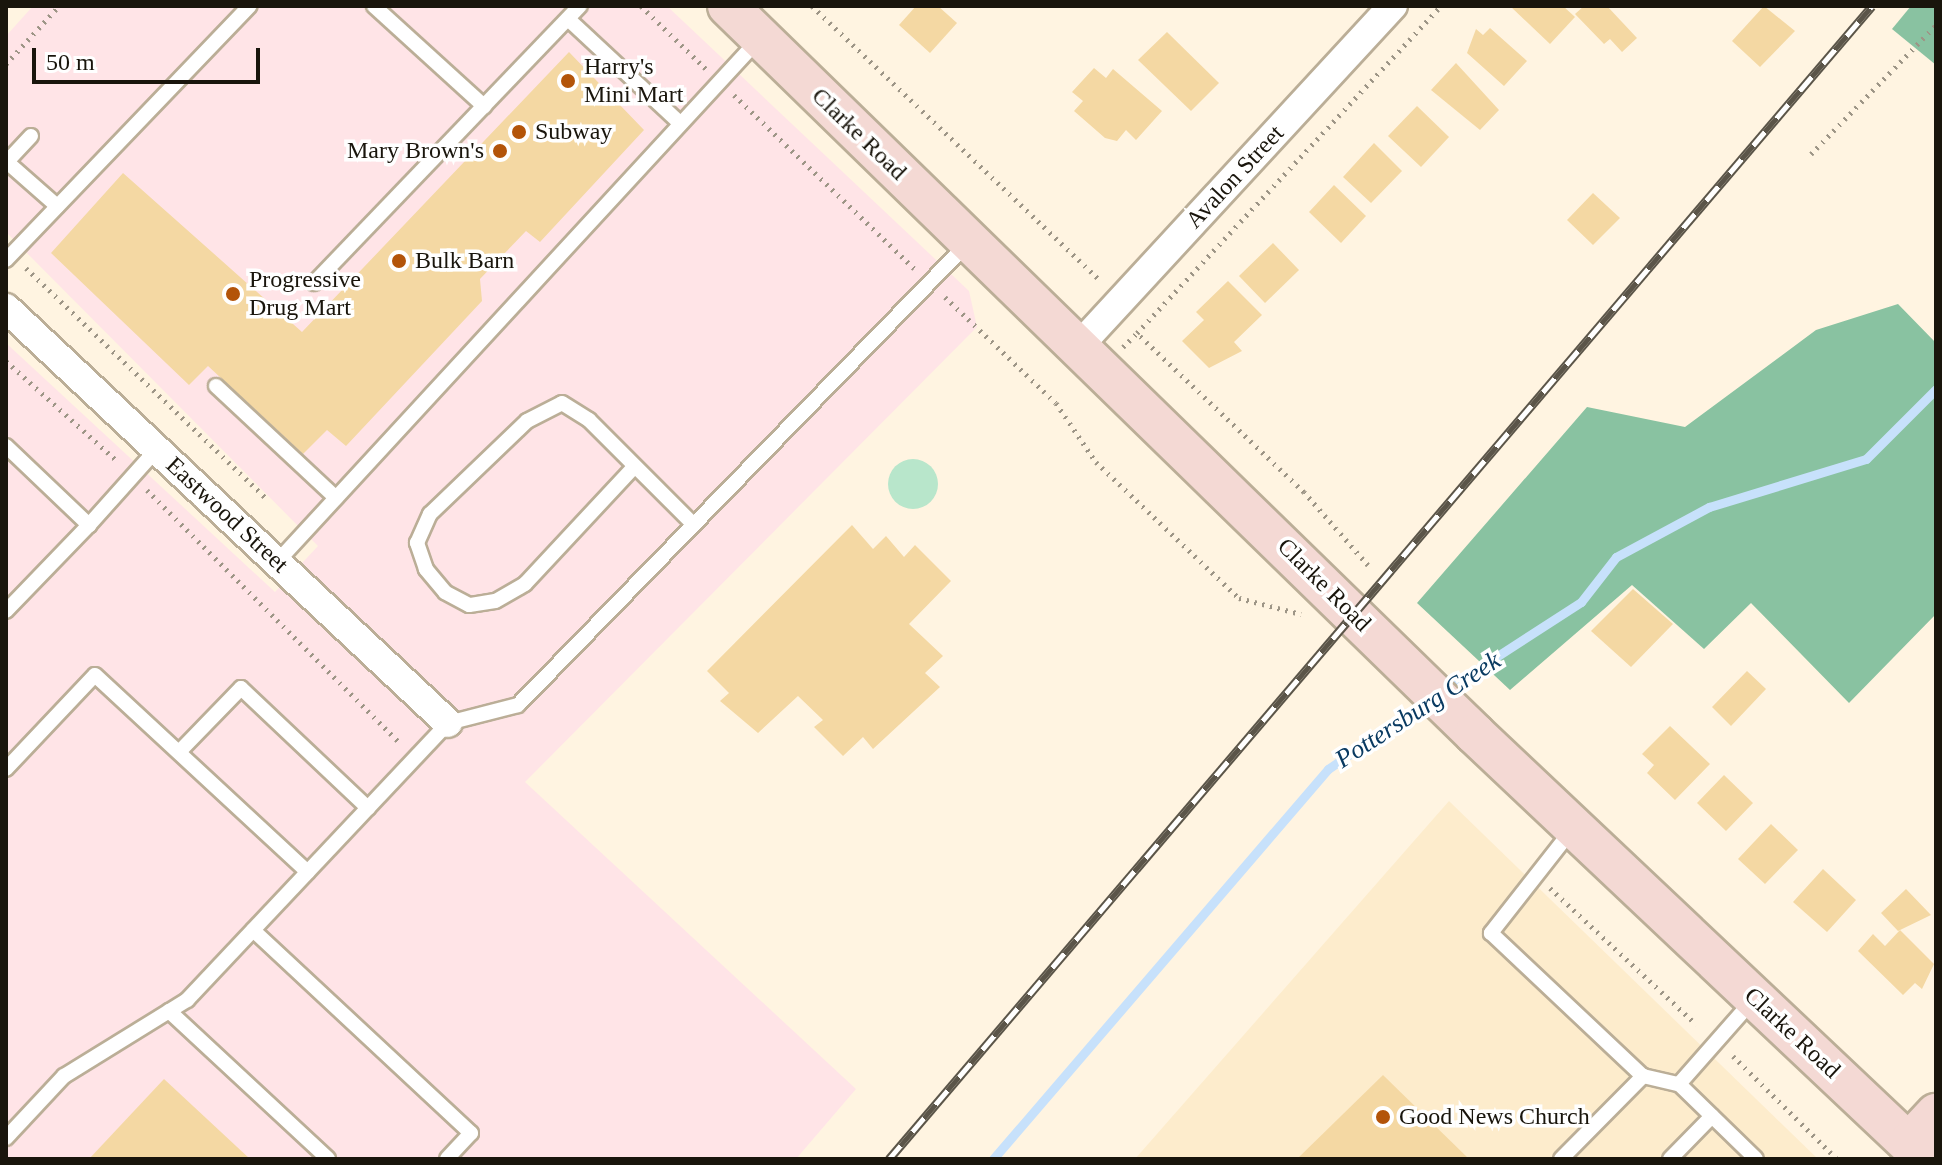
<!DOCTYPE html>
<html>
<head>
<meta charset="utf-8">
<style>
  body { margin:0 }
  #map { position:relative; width:1942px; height:1165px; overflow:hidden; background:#fff4e1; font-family:"Times New Roman",serif }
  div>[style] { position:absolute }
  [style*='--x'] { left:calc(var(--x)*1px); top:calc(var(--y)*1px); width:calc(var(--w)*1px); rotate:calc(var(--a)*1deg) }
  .commercial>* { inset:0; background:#ffe4e7 }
  .built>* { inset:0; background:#fdeccc }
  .green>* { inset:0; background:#b8e6cb }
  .round { border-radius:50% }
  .forest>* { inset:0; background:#89c2a1 }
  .stream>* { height:9px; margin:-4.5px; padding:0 4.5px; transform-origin:4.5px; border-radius:4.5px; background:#c7e1fb }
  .building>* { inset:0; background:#f4d8a3 }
  .path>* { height:5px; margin-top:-2.5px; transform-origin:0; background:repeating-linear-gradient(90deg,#9d9586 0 2px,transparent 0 8px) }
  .roads { filter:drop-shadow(2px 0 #bbae97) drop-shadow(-2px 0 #bbae97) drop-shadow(0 2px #bbae97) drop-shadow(0 -2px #bbae97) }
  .lane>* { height:14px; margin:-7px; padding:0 7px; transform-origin:7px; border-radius:7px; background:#fff }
  .street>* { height:28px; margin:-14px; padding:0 14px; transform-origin:14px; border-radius:14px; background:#fff }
  .secondary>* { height:40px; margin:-20px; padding:0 20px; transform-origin:20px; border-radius:20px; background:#f4d9d4 }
  .rail>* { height:9px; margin-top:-4.5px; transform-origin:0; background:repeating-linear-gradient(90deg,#fff 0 18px,#5b5549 0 36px); box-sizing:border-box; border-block:2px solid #5b5549 }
  .dots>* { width:22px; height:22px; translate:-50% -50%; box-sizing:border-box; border:4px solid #fff; border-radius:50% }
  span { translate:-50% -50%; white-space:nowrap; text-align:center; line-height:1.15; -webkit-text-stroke:7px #fff; paint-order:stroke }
  .poi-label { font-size:24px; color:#19150c }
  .left { translate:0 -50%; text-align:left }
  .right { translate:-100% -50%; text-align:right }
  .street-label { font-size:24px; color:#19150c }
  .water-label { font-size:26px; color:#093a61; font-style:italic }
  .frame { position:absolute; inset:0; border:8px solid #19150c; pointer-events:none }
  .scale { position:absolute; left:32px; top:48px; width:228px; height:36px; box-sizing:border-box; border:4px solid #19150c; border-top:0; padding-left:10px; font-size:24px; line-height:28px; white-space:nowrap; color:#19150c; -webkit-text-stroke:6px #fff; paint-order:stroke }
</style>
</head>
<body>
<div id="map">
  <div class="commercial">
    <i style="clip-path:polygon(33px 6px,667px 6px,969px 291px,977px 327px,525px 782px,856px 1089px,796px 1159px,6px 1159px,6px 343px,275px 592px,318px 546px,6px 232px,6px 36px)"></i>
  </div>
  <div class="built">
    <i style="clip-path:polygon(1449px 801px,1818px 1159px,1135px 1159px)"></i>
  </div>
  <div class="green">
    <i class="round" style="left:888px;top:459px;width:50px;height:50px"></i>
  </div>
  <div class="forest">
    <i style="clip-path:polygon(1911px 6px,1936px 6px,1936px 65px,1892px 29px)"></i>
    <i style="clip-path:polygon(1898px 304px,1936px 343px,1936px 614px,1849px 703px,1751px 603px,1704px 649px,1632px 585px,1510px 690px,1417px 603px,1587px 407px,1685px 427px,1816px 330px)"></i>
  </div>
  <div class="stream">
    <i style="--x:1445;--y:690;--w:162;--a:-32.9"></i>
    <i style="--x:1581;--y:602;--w:57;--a:-52.1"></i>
    <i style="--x:1616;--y:557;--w:106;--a:-28.3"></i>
    <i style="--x:1709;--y:507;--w:164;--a:-17"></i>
    <i style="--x:1866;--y:459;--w:99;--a:-45"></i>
    <i style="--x:993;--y:1159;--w:514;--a:-49.34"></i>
    <i style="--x:1328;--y:769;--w:122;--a:-34.3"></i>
  </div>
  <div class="building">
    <i style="clip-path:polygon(916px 6px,938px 6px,957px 23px,930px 53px,899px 25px)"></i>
    <i style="clip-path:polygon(1510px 6px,1563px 6px,1575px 17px,1550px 44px)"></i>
    <i style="clip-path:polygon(1584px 6px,1607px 6px,1637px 38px,1622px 52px,1610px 39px,1604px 44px,1575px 14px)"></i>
    <i style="clip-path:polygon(1764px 6px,1795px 31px,1760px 67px,1732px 41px)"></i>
    <i style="clip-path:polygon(1490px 28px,1527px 61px,1504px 86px,1467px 53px,1476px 29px,1483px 35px)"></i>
    <i style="clip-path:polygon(1167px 32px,1219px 83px,1191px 111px,1138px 60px)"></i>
    <i style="clip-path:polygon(569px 52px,644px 130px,540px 242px,526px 231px,480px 279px,482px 301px,346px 446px,327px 430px,303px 454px,208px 366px,189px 385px,51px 253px,123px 173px,302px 332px)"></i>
    <i style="clip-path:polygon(1456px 63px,1499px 110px,1480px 130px,1431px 90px)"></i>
    <i style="clip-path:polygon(1094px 68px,1106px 78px,1113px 69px,1162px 111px,1136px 140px,1126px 130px,1117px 141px,1105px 138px,1074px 111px,1083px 101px,1072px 92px)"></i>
    <i style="clip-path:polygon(1417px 106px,1449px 137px,1421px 167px,1388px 136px)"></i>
    <i style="clip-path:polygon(1374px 143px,1402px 171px,1371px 203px,1343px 177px)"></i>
    <i style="clip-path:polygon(1334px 185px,1366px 216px,1341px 243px,1309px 212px)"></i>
    <i style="clip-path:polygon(1593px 193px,1620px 218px,1593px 245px,1567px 220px)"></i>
    <i style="clip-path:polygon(1273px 243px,1299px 270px,1265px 303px,1239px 276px)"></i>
    <i style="clip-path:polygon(1228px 281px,1262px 315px,1234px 342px,1242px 351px,1209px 368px,1182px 341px,1204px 320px,1196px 312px)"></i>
    <i style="clip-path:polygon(852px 525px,873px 549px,886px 536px,904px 557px,915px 545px,951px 581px,909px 624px,943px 656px,925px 673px,940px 687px,873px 749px,863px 737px,843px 756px,814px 727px,823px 720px,798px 696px,758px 733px,720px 701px,729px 693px,707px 671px)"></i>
    <i style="clip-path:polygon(1633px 589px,1673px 624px,1631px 667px,1591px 631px)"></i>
    <i style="clip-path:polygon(1747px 671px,1766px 689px,1731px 726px,1712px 707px)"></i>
    <i style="clip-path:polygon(1670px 726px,1710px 764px,1675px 800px,1647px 773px,1654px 765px,1642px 754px)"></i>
    <i style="clip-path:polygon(1724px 775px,1753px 803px,1726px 831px,1697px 803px)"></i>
    <i style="clip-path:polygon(1771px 824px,1798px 850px,1765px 884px,1738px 859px)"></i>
    <i style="clip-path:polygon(1823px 869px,1856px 900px,1827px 932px,1793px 902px)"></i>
    <i style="clip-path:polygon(1906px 889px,1931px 915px,1898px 931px,1881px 913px)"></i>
    <i style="clip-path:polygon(1900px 930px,1934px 964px,1922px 989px,1915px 983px,1903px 995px,1858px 951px,1873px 934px,1885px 946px)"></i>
    <i style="clip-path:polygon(1383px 1075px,1469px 1159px,1297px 1159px)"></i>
    <i style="clip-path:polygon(164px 1079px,250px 1159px,89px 1159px)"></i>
  </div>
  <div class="path">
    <i style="--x:641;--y:6;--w:91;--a:44.1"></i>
    <i style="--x:812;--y:6;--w:398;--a:43.6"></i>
    <i style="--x:6;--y:64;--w:79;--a:-47.6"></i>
    <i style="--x:734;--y:95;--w:250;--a:43.9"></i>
    <i style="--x:1811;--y:154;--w:180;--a:-45.9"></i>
    <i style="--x:26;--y:268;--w:331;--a:43.8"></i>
    <i style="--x:945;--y:297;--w:153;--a:43.7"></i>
    <i style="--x:1056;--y:403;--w:71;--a:55.9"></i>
    <i style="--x:1096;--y:462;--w:197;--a:43.6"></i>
    <i style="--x:1239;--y:598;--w:64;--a:14.5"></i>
    <i style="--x:1123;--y:347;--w:20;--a:-45"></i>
    <i style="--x:6;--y:361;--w:149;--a:42"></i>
    <i style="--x:147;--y:490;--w:358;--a:45"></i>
    <i style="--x:1368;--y:565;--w:97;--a:-131.2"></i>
    <i style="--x:1304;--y:492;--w:231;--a:-136.4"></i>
    <i style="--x:1137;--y:333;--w:446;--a:-47.1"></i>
    <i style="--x:1550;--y:888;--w:200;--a:43"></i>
    <i style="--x:1733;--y:1056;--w:146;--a:44.7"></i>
  </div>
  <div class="roads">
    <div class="lane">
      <i style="--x:374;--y:6;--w:149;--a:42.3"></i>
      <i style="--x:568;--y:19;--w:151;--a:42.9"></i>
      <i style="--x:31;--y:136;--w:35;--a:133"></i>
      <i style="--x:7;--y:162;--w:67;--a:41.3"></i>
      <i style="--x:6;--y:260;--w:352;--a:-46.2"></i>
      <i style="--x:314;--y:283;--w:384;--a:-46.2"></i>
      <i style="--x:216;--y:386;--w:164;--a:43"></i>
      <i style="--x:6;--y:446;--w:115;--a:43.6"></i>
      <i style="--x:89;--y:525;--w:102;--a:-48.2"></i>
      <i style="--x:634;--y:467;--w:160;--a:133"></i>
      <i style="--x:525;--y:584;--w:34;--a:150"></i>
      <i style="--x:495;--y:601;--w:26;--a:171"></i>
      <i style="--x:469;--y:605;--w:27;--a:-152"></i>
      <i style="--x:445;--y:592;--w:30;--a:-130"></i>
      <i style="--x:426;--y:569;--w:28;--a:-109"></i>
      <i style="--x:417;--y:543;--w:32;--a:-66"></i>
      <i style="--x:430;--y:514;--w:134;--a:-43.8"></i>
      <i style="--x:527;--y:421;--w:39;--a:-27"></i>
      <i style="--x:562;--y:403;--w:32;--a:32"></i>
      <i style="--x:589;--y:420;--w:148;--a:45"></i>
      <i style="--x:277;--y:562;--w:713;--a:-47.33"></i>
      <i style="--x:6;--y:611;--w:120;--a:-46"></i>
      <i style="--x:179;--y:752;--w:89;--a:-45.9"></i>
      <i style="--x:241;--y:688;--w:175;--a:43.4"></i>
      <i style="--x:6;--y:769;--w:129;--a:-46.6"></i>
      <i style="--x:95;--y:675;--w:290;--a:42.8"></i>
      <i style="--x:1571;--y:831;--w:130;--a:128.1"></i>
      <i style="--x:1491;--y:933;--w:209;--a:43.3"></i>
      <i style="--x:253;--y:930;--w:298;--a:43"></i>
      <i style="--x:471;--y:1133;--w:35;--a:133"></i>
      <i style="--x:1753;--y:1000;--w:112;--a:131.4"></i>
      <i style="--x:1679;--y:1084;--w:107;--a:44.2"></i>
      <i style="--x:169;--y:1011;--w:217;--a:42.9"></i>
      <i style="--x:6;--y:1138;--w:85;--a:-46.9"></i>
      <i style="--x:64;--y:1076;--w:145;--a:-31.7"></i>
      <i style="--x:187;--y:1000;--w:381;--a:-46.7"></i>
      <i style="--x:448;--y:723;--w:72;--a:-14.4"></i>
      <i style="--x:518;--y:705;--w:646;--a:-45.75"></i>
      <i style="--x:1561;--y:1159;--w:117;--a:-45.3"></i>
      <i style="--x:1643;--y:1076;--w:37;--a:13"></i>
      <i style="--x:1670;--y:1159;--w:60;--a:-45.7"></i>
    </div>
    <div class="street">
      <i style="--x:6;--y:308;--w:606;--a:43.2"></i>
      <i style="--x:1077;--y:348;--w:466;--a:-47.3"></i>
    </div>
    <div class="secondary">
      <i style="--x:728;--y:6;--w:1043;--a:44.26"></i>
      <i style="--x:1475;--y:734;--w:619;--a:43.36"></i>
      <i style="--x:1909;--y:1143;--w:40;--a:-47"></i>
    </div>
  </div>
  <div class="rail">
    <i style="--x:889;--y:1159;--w:1515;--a:-49.55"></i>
  </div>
  <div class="dots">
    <i style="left:568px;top:81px;background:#b35409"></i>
    <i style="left:519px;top:132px;background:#b35409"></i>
    <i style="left:500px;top:151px;background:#b35409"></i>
    <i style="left:399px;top:261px;background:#b35409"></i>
    <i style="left:233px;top:294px;background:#b35409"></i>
    <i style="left:1383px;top:1117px;background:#b35409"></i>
  </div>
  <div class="poi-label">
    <span class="left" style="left:584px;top:81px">Harry's<br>Mini Mart</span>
    <span class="left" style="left:535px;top:132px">Subway</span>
    <span class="right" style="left:484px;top:151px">Mary Brown's</span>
    <span class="left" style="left:415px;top:261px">Bulk Barn</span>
    <span class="left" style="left:249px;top:294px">Progressive<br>Drug Mart</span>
    <span class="left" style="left:1399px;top:1117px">Good News Church</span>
  </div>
  <div class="street-label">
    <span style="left:859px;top:134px;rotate:44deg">Clarke Road</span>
    <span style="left:1235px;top:177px;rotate:-47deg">Avalon Street</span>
    <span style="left:227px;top:515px;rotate:43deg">Eastwood Street</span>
    <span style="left:1324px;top:585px;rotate:45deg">Clarke Road</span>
    <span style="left:1792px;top:1033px;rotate:43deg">Clarke Road</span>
  </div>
  <div class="water-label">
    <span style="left:1418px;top:710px;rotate:-33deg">Pottersburg Creek</span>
  </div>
  <div class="frame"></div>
  <div class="scale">50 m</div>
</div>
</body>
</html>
